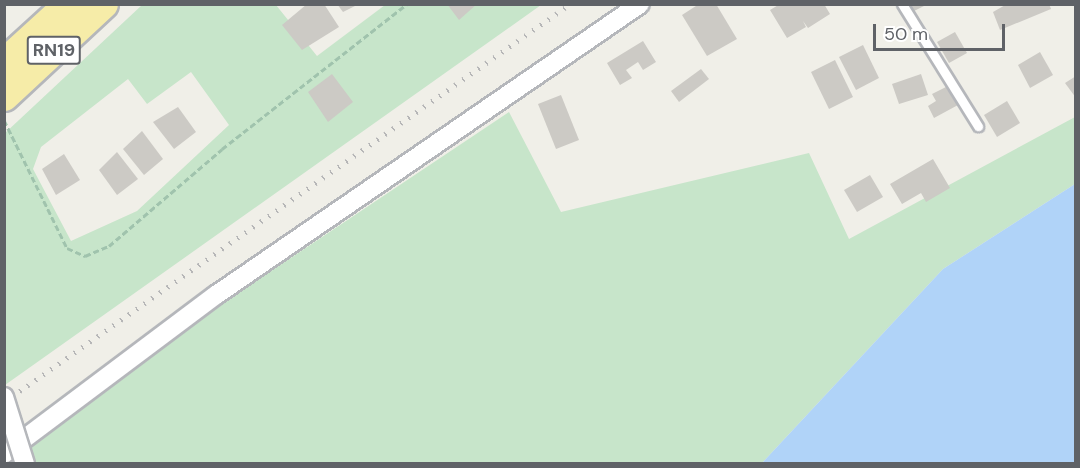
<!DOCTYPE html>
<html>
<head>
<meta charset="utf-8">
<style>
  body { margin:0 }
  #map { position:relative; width:1080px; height:468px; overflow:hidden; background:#f0efe8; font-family:"DM Sans",sans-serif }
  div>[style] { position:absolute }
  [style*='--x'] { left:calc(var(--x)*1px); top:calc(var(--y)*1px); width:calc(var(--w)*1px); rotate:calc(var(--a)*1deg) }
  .green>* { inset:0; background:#c7e5ca }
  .water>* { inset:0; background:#b0d3f8 }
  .building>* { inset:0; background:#cccac5 }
  .path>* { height:3px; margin-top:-1.5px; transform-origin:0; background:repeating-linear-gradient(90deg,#a0c3ad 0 6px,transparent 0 9px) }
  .roads { filter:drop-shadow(2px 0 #b5b7bb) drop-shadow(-2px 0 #b5b7bb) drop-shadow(0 2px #b5b7bb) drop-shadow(0 -2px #b5b7bb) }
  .service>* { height:9px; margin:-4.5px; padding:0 4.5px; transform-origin:4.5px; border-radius:4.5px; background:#fff }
  .minor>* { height:18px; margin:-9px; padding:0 9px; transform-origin:9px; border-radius:9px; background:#fff }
  .trunk>* { height:30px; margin:-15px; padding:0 15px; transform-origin:15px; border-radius:15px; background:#f6eca8 }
  .rail>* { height:4.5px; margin-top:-2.25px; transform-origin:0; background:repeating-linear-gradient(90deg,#b6b6b7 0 1.5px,transparent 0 9.5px) }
  .bridges { filter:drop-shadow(2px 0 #b5b7bb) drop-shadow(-2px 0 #b5b7bb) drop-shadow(0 2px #b5b7bb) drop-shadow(0 -2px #b5b7bb) }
  .minor-bridge>* { height:18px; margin:-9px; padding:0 9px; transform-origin:9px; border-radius:9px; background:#fff }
  span { translate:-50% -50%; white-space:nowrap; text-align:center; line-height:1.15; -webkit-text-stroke:6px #fff; paint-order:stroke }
  .shield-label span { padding:2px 4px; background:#fff; border:2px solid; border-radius:4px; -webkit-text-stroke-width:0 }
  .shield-label { font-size:18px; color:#5f6267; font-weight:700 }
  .frame { position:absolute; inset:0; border:6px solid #5f6267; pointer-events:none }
  .scale { position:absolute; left:873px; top:24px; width:132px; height:27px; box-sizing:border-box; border:3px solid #5f6267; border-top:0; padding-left:8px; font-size:18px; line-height:21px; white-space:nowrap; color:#5f6267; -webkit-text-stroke:4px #fff; paint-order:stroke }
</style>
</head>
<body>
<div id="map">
  <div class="green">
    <i style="clip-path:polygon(evenodd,142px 5px,276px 5px,317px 56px,385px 5px,541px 5px,5px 385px,4px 134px,142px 5px,191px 72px,229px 125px,137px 211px,71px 241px,33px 169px,41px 147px,128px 79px,147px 104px,191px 72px)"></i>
    <i style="clip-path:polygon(509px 112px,561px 212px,809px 153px,849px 239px,1075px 117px,1075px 184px,943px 269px,762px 463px,5px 464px,5px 449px)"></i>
  </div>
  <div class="water">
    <i style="clip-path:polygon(1075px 184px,1075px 463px,762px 463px,943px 269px)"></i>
  </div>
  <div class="building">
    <i style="clip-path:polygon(307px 4px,324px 4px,339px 27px,302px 50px,282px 25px)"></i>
    <i style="clip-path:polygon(337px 4px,359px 4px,343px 12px)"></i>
    <i style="clip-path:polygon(447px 4px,477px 4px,459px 20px)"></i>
    <i style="clip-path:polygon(699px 4px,716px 4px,737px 39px,707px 56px,682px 15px)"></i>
    <i style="clip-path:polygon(780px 4px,824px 4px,830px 14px,808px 28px,803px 21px,806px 27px,787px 38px,770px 10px)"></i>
    <i style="clip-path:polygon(909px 4px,928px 4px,912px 12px)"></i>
    <i style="clip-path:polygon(1007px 4px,1049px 4px,1051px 9px,1000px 30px,993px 12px)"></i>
    <i style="clip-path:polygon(955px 32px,967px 53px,949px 63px,937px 42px)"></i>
    <i style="clip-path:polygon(643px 41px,656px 62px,643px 70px,638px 62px,626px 70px,632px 78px,620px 85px,607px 63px)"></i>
    <i style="clip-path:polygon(863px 45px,879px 78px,856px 90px,839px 57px)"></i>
    <i style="clip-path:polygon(1040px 52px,1053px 75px,1030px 88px,1018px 65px)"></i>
    <i style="clip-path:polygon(835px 60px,853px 97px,829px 109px,811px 72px)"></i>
    <i style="clip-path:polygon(701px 69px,709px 79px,679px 102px,671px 91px)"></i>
    <i style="clip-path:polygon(332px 74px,353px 102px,328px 122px,308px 92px)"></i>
    <i style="clip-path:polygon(921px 74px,928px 95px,899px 104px,892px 84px)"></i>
    <i style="clip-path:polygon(1076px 76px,1076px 98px,1065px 83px)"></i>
    <i style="clip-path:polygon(948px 86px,958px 105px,934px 118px,928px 106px,936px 101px,932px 94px)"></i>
    <i style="clip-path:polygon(561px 95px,579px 140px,556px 149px,538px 104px)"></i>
    <i style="clip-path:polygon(1007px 101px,1020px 123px,997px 137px,984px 115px)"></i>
    <i style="clip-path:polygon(178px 107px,196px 132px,174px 149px,153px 122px)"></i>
    <i style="clip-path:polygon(142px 131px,163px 159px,144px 175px,123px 149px)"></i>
    <i style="clip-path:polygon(117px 152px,138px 179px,117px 195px,99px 170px)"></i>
    <i style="clip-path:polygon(64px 154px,80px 180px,56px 195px,42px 169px)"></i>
    <i style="clip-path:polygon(933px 159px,950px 188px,926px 202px,921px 193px,902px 204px,890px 184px)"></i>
    <i style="clip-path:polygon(870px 175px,883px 197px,857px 212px,844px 190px)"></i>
  </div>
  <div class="path">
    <i style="--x:4;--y:120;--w:143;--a:63.8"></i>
    <i style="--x:67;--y:248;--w:20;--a:24"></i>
    <i style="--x:85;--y:256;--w:26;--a:-23"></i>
    <i style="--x:109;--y:246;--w:149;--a:-40.6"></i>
    <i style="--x:222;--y:149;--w:235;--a:-38.1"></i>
  </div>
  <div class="roads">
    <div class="service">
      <i style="--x:902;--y:4;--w:144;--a:58.1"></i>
    </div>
    <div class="minor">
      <i style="--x:4;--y:454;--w:265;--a:-36.9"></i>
      <i style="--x:216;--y:295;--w:514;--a:-34.46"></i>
    </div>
    <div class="trunk">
      <i style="--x:4;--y:64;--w:89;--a:-42.3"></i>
      <i style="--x:4;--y:96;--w:135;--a:-42.9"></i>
    </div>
  </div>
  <div class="rail">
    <i style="--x:4;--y:402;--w:692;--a:-35.11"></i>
  </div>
  <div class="bridges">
    <div class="minor-bridge">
      <i style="--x:4;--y:397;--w:70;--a:72.6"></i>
    </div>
  </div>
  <div class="shield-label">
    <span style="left:54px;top:50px">RN19</span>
  </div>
  <div class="frame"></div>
  <div class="scale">50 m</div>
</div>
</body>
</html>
